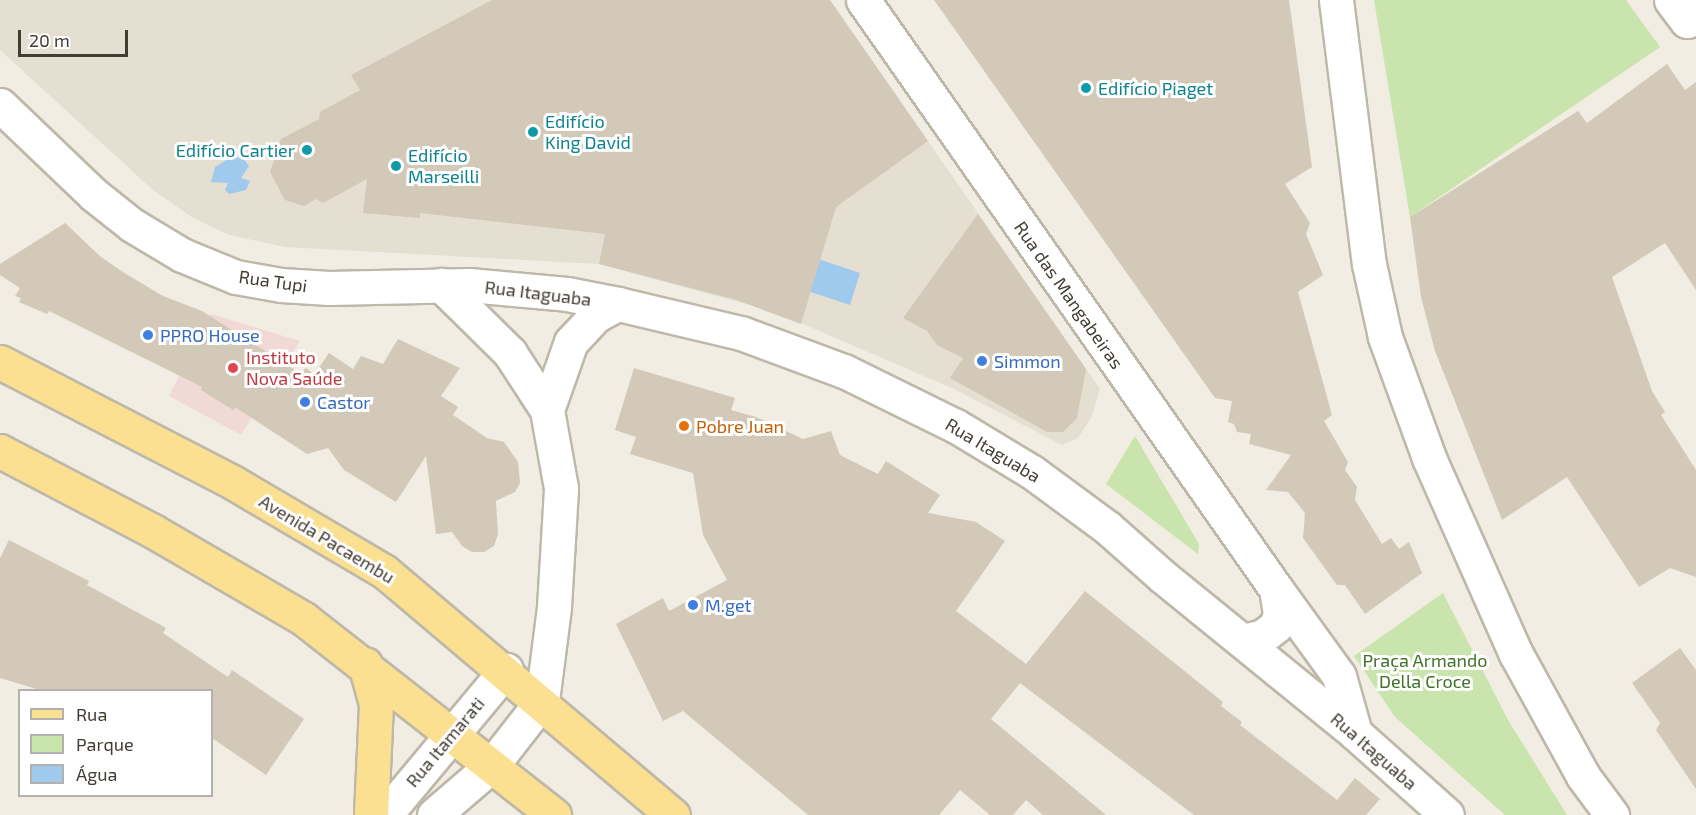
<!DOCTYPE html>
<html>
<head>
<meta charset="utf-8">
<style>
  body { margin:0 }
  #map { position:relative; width:1696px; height:815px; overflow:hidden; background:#f1ede2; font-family:"Exo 2",sans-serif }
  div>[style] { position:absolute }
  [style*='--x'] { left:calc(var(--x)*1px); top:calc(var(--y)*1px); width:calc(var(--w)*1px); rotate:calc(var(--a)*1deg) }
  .residential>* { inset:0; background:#e4dfd1 }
  .medical>* { inset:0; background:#f1dad6 }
  .green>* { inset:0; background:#c9e4ac }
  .water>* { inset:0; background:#9fcaed }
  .building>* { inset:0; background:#d2c9b8 }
  .roads { filter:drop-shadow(2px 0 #beb8a9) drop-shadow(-2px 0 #beb8a9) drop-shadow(0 2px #beb8a9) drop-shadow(0 -2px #beb8a9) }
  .street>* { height:33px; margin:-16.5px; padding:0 16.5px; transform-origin:16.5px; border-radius:16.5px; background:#fff }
  .primary>* { height:33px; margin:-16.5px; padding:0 16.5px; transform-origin:16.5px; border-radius:16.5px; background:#fbe092 }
  .dots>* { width:16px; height:16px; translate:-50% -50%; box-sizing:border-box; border:3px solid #fff; border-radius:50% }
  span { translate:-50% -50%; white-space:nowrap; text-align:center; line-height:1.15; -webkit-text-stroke:6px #fff; paint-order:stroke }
  .culture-label { font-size:18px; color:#0d838f }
  .left { translate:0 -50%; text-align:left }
  .right { translate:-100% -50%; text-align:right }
  .street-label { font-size:18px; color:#423d33 }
  .shop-label { font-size:18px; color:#366cbe }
  .health-label { font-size:18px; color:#be3a42 }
  .food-label { font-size:18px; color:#c56008 }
  .park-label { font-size:18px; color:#427129 }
  .legend { position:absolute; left:18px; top:689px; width:195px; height:108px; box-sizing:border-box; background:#fff; border:2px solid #b3b1ad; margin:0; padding:8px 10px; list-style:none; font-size:18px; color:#423d33 }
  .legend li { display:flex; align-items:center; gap:12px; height:30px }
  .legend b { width:30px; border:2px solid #b3b1ad }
  .scale { position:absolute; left:18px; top:30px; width:110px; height:27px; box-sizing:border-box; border:3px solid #423d33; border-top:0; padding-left:8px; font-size:18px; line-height:21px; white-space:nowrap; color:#423d33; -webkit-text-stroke:4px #fff; paint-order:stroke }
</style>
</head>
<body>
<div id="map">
  <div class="residential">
    <i style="clip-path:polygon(0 0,830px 0,1100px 389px,1091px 418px,1078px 438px,1062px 445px,954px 389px,775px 312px,599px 264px,285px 247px,230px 235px,193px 218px,153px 190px,0 50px)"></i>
  </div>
  <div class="medical">
    <i style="clip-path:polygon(211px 314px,300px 341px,241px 435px,169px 396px)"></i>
  </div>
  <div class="green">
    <i style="clip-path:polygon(1374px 0,1626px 0,1660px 47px,1410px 217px)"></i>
    <i style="clip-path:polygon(1135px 436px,1199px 544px,1198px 554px,1106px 484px)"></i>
    <i style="clip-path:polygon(1443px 593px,1508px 720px,1567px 815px,1505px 815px,1395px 717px,1354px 656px)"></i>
  </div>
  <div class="water">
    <i style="clip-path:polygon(242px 157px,249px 166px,241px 178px,250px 181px,246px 190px,229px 194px,225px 190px,228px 183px,211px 182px,215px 167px,228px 159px)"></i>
    <i style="clip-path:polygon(756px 238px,860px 273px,850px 305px,745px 270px)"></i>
  </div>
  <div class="building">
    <i style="clip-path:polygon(492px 0,830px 0,928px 141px,836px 207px,801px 324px,737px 300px,599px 264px,605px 234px,420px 213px,420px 218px,363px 213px,367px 179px,323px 203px,316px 199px,304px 206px,285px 200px,270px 172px,281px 139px,319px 119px,320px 112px,360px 90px,351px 75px)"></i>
    <i style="clip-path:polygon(934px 0,1289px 0,1312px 167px,1285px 184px,1310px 223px,1306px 234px,1323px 275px,1298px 292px,1332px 415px,1324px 421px,1348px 462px,1345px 470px,1357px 487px,1355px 500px,1382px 544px,1391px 538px,1399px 549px,1409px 542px,1422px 573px,1365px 614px,1345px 585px,1337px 585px,1303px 538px,1305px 513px,1288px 492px,1266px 490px,1291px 455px,1249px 444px,1251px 434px,1237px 432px,1234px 424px,1228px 422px,1232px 401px,1215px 398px)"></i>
    <i style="clip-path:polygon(1667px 64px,1685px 90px,1696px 82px,1696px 290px,1665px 243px,1612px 277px,1652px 391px,1665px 412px,1661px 415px,1696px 470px,1696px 577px,1670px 568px,1639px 587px,1567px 477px,1502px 520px,1435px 351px,1421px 297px,1410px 217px,1578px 111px,1587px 123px)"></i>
    <i style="clip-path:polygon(978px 214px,1086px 369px,1077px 418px,1063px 432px,1047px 432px,950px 378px,963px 358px,937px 345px,927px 331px,903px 318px)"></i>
    <i style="clip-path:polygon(65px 223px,101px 257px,126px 274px,163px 296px,202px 311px,300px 373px,306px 368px,314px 375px,329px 353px,353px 369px,361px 356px,383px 364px,398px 339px,460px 368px,441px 396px,458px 407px,453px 415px,487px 438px,504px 442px,518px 462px,520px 483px,515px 492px,496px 501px,498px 534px,494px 546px,484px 552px,472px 552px,462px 546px,452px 532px,436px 534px,426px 456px,396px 502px,344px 470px,328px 448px,307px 454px,235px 407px,233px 410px,201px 390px,202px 387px,49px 311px,47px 314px,19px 302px,21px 298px,15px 296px,20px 288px,0 275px,0 264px)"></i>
    <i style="clip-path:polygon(634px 368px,735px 398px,731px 410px,756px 417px,803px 439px,831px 431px,840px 455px,878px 474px,886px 461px,940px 495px,928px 513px,976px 522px,1005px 541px,956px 611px,1026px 664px,1085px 591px,1223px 702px,1221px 706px,1242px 722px,1240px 725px,1337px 800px,1355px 778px,1380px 799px,1366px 815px,1194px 815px,1020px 683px,991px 719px,1106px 815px,1043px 815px,1026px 800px,1013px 815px,990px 815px,960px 790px,939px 815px,808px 815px,683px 711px,663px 721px,616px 624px,663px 598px,669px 611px,727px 580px,703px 535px,693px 473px,630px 454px,636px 437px,615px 430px)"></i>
    <i style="clip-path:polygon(9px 540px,89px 581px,87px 585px,166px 628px,163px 633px,228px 677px,232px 670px,304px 719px,266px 775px,212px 738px,212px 690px,40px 690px,0 678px,0 558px)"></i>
    <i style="clip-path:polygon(1680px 648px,1696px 670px,1696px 789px,1656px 730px,1660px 723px,1632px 683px)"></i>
  </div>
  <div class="roads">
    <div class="street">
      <i style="--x:863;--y:0;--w:719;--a:54.96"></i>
      <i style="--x:1336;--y:0;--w:266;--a:82.9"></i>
      <i style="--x:1369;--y:264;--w:75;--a:77.6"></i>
      <i style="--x:1385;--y:337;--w:129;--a:70"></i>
      <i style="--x:1429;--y:458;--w:214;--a:66.1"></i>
      <i style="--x:1516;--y:654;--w:139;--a:61.2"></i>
      <i style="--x:1583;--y:776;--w:49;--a:53.4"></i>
      <i style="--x:1671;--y:0;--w:26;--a:53"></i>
      <i style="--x:1687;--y:21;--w:11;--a:-34"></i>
      <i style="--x:0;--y:105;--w:129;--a:43.7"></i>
      <i style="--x:93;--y:194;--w:50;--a:38.5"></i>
      <i style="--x:132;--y:225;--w:58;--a:31"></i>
      <i style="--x:182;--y:255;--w:58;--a:22.2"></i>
      <i style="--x:236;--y:277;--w:46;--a:10.1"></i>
      <i style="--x:281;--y:285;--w:48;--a:3.6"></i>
      <i style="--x:329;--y:288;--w:140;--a:-1.2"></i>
      <i style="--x:469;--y:285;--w:98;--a:5.2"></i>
      <i style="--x:567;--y:294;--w:52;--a:11.1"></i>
      <i style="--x:618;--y:304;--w:126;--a:13.3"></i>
      <i style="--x:741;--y:333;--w:110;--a:20.3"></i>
      <i style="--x:844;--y:371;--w:125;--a:26.2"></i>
      <i style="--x:956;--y:426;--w:89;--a:31.2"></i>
      <i style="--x:1032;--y:472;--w:94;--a:36.4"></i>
      <i style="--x:1108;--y:528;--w:72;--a:41.6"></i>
      <i style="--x:1162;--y:576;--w:249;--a:39.1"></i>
      <i style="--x:1355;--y:733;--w:123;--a:41.7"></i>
      <i style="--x:547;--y:410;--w:72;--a:-70.6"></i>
      <i style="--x:571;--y:342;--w:35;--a:-47"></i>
      <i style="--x:595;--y:316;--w:26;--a:-28"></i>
      <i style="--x:1244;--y:641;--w:20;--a:-15"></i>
      <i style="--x:1263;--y:636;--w:16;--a:-38"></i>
      <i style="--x:1276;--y:626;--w:13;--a:-72"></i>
      <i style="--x:1280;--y:614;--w:25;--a:-99"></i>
      <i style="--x:1276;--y:589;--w:107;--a:54.1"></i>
      <i style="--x:1339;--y:676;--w:59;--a:74.3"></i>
      <i style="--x:385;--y:815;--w:189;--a:-50.2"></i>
      <i style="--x:434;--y:815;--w:77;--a:-40.8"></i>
      <i style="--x:492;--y:765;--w:81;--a:-52"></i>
      <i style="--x:542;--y:701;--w:95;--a:-82.7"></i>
      <i style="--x:554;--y:607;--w:119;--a:-86.6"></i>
      <i style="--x:561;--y:488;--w:79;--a:-100.2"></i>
      <i style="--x:547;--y:410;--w:68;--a:-123"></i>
      <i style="--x:510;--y:353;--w:97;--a:-135.4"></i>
    </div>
    <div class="primary">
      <i style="--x:0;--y:362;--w:263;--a:27.3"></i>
      <i style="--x:234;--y:483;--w:175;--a:30.5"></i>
      <i style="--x:385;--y:572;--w:377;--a:40.2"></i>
      <i style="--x:0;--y:451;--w:173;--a:27.6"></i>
      <i style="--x:153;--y:531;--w:175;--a:30.2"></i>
      <i style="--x:304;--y:619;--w:318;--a:38.1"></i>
      <i style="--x:365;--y:664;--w:41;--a:74.6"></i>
      <i style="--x:376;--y:704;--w:111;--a:92.6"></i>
    </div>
  </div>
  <div class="dots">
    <i style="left:1086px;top:88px;background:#0f9aa8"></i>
    <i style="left:533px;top:132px;background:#0f9aa8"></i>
    <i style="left:307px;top:150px;background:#0f9aa8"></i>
    <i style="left:396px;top:166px;background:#0f9aa8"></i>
    <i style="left:148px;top:335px;background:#3f7fe0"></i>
    <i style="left:982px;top:361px;background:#3f7fe0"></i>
    <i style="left:233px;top:368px;background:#e0444e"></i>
    <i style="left:305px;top:402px;background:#3f7fe0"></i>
    <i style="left:684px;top:426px;background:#e8710a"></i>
    <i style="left:693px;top:605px;background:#3f7fe0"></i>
  </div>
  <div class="culture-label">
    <span class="left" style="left:1098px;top:88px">Edifício Piaget</span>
    <span class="left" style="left:545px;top:132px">Edifício<br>King David</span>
    <span class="right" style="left:295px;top:150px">Edifício Cartier</span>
    <span class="left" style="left:408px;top:166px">Edifício<br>Marseilli</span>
  </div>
  <div class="street-label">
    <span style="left:273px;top:281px;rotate:8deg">Rua Tupi</span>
    <span style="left:538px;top:293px;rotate:7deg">Rua Itaguaba</span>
    <span style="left:1069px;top:295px;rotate:55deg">Rua das Mangabeiras</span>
    <span style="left:993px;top:450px;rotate:31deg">Rua Itaguaba</span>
    <span style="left:327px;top:539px;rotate:31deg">Avenida Pacaembu</span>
    <span style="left:445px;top:742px;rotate:-50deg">Rua Itamarati</span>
    <span style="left:1374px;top:751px;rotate:41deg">Rua Itaguaba</span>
  </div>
  <div class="shop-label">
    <span class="left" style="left:160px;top:335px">PPRO House</span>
    <span class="left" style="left:994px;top:361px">Simmon</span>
    <span class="left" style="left:317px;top:402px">Castor</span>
    <span class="left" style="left:705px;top:605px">M.get</span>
  </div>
  <div class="health-label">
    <span class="left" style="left:246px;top:368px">Instituto<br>Nova Saúde</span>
  </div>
  <div class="food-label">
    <span class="left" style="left:696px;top:426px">Pobre Juan</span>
  </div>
  <div class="park-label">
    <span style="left:1425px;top:671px">Praça Armando<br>Della Croce</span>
  </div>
  <ul class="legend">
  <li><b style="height:8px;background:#fbe092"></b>Rua</li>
  <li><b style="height:16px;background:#c9e4ac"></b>Parque</li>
  <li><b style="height:16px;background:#9fcaed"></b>Água</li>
  </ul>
  <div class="scale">20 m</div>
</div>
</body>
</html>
